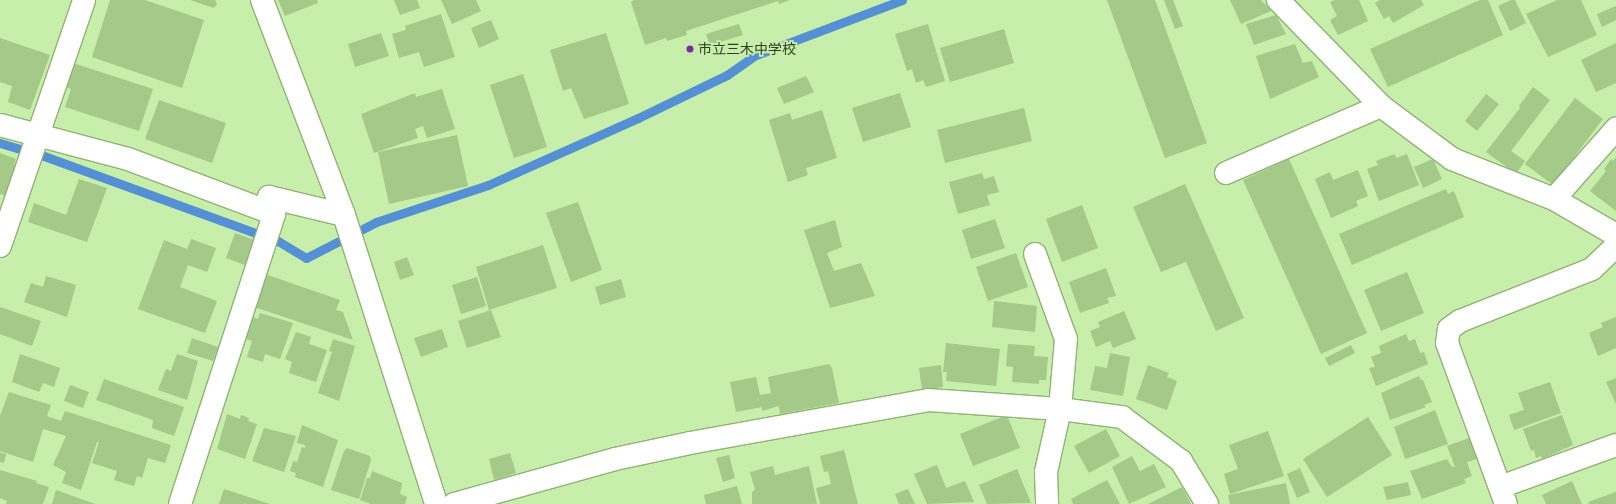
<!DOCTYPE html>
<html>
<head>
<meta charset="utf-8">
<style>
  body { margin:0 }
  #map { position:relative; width:1616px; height:504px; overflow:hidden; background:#c7eeaa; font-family:"Archivo Narrow","Noto Sans JP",sans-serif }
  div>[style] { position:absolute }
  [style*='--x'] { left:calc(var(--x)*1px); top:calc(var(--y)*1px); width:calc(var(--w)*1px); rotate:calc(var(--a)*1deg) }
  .stream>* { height:9px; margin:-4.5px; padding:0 4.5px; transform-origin:4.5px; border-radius:4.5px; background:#5491d4 }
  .building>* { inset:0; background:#a4c988 }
  .roads { filter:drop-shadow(1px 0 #8fb373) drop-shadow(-1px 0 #8fb373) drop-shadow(0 1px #8fb373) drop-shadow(0 -1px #8fb373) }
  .street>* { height:22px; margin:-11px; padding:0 11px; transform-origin:11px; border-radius:11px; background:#fff }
  .secondary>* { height:22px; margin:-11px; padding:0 11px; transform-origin:11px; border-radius:11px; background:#fff }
  .dots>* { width:11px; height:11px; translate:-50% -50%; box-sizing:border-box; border:2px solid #c7eeaa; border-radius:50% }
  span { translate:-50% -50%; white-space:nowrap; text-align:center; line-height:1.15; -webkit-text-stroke:3.5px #c7eeaa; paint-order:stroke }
  .poi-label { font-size:14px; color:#314025 }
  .left { translate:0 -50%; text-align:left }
</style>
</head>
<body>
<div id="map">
  <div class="stream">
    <i style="--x:0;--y:143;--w:46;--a:16.5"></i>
    <i style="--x:44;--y:156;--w:249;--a:20"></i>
    <i style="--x:278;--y:241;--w:33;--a:31"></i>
    <i style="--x:306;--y:258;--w:79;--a:-27.2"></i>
    <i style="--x:376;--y:222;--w:118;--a:-18.3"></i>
    <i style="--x:488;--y:185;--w:164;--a:-24.1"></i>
    <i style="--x:638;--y:118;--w:99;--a:-25.8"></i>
    <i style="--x:727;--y:75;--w:35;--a:-35"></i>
    <i style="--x:756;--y:55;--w:156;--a:-20.6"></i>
  </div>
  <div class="building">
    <i style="clip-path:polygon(110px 0,145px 0,204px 20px,182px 88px,92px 57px)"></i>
    <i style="clip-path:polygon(190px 0,215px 0,217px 4px,214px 8px)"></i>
    <i style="clip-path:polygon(278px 0,317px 0,318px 3px,285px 16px)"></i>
    <i style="clip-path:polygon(394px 0,417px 0,420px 8px,400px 15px)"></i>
    <i style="clip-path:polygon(441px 0,476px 0,481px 11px,452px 24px)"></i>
    <i style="clip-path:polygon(634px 0,790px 0,779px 4px,778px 1px,686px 31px,687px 35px,667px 41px,666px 38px,645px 45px,631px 2px)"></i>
    <i style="clip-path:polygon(1107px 0,1155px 0,1207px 143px,1165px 158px)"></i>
    <i style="clip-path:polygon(1164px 0,1173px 0,1183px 26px,1175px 29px)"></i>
    <i style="clip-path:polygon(1230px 0,1261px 0,1271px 11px,1241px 24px)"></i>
    <i style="clip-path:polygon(1335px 0,1359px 0,1368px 21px,1338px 35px,1330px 20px,1337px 16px,1330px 2px)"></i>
    <i style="clip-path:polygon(1380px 0,1421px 0,1424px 5px,1393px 23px,1389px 16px,1384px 19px,1375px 3px)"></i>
    <i style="clip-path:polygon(1480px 0,1488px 0,1503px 35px,1388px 87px,1370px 49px)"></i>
    <i style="clip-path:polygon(1511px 0,1515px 0,1526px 23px,1510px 31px,1498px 6px)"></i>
    <i style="clip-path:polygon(1557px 0,1581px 0,1597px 35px,1548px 57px,1526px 14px)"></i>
    <i style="clip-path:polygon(1616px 6px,1616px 20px,1602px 27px,1597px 14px)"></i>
    <i style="clip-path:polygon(441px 14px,455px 57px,424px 67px,419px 52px,399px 58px,392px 34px,406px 30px,405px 26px)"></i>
    <i style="clip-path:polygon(1276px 15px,1286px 34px,1254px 45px,1246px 24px)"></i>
    <i style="clip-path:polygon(491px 20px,499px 39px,479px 48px,471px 28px)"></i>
    <i style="clip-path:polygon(739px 24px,743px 35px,710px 45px,706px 34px)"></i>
    <i style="clip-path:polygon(928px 24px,945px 81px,926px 87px,923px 80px,916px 83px,912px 69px,907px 71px,895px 34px)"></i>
    <i style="clip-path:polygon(1004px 29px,1014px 63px,950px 82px,940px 48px)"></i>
    <i style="clip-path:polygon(381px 33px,389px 56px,355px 67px,348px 44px)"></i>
    <i style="clip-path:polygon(606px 33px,629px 104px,584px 119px,571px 88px,563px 91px,550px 50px)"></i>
    <i style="clip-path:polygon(0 38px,50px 55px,30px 110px,8px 102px,12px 86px,0 82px)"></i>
    <i style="clip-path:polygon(1616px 43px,1616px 83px,1596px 92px,1581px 60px)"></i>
    <i style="clip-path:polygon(1295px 44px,1303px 63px,1312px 61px,1319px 77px,1270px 99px,1256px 56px)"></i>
    <i style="clip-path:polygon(73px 63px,153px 89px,139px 131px,65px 107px,71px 89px,65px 87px)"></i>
    <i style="clip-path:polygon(523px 74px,547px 147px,514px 158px,490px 85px)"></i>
    <i style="clip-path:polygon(806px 76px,814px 92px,784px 104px,777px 88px)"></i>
    <i style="clip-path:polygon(1533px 87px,1550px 100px,1511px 151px,1525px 161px,1516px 174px,1486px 152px,1520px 108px,1519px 106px)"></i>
    <i style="clip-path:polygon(442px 89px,455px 129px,427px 138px,423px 126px,415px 129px,418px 138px,374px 153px,361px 114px,415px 93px,416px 97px)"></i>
    <i style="clip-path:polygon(900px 93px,911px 127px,863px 142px,852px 108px)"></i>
    <i style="clip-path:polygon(1486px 94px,1499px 104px,1477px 131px,1465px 121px)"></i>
    <i style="clip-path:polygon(1575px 98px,1603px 119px,1553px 185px,1525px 164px)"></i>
    <i style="clip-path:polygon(159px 100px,226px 123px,212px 163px,145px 139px)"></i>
    <i style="clip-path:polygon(1024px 108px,1032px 141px,945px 163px,937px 130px)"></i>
    <i style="clip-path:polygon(822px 110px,837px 158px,806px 168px,808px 175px,788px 182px,769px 120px,790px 113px,792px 120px)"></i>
    <i style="clip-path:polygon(457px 135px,468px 186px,389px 204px,378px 152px)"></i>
    <i style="clip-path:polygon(0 153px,16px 159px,14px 165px,18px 166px,7px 196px,0 194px)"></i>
    <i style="clip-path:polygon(1395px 154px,1396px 158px,1407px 154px,1419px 185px,1379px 201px,1367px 169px,1378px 165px,1376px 161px)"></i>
    <i style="clip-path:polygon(1616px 157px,1616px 211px,1590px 191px,1606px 171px,1604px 169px,1611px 159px,1613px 161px)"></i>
    <i style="clip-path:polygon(1289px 159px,1367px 333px,1321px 354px,1243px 180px)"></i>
    <i style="clip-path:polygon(1433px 159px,1442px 179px,1423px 188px,1414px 167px)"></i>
    <i style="clip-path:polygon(1358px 170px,1368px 196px,1356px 201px,1358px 206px,1331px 218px,1315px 179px,1330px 172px,1333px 180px)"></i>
    <i style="clip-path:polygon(982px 173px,984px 179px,994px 176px,999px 192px,987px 195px,990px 205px,958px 214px,949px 182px)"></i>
    <i style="clip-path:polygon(79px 179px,107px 188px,87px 242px,28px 222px,34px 203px,66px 215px)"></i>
    <i style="clip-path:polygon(1185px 184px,1244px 318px,1216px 331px,1186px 262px,1161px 272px,1133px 207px)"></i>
    <i style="clip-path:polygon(1446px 189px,1448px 194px,1454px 191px,1464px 217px,1352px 265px,1339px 234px)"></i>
    <i style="clip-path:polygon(578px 202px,602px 270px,571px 282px,546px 213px)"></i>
    <i style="clip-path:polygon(1082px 205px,1098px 248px,1062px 262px,1046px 219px)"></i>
    <i style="clip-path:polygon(995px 219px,1005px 248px,971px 259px,962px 230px)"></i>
    <i style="clip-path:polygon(835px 220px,842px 247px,827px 253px,834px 271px,861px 263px,875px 296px,830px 308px,804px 230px)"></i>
    <i style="clip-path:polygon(235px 233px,254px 240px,245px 265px,226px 258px)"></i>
    <i style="clip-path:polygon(191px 239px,216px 248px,207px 272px,188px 265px,180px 287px,217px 301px,205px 333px,138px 309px,164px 240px,187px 249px)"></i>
    <i style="clip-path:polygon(543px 245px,557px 288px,489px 310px,476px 267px)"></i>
    <i style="clip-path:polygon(1016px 253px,1028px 287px,988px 301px,976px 267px)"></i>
    <i style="clip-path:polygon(407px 257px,414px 275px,400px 280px,394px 262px)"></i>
    <i style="clip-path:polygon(1106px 268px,1116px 296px,1107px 298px,1109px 303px,1080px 313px,1069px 282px)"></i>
    <i style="clip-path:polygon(1407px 272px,1424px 313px,1381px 331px,1364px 290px)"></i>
    <i style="clip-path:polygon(265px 274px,340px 300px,336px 310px,343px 312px,353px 340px,254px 307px)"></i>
    <i style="clip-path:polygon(46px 276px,76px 285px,67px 317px,24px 302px,31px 283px,43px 287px)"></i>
    <i style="clip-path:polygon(477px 277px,486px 306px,461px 314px,452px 285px)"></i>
    <i style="clip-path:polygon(621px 279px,626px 297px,600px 305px,595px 287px)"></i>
    <i style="clip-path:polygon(994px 301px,1037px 306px,1035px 332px,992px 327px)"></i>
    <i style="clip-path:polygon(0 307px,41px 321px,32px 346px,0 334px)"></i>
    <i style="clip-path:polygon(491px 310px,501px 337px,467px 348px,458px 321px)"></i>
    <i style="clip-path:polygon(1124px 311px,1136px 339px,1113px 348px,1110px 341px,1096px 347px,1090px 331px,1100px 327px,1098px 322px)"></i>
    <i style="clip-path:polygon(260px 313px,293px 323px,280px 359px,265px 354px,263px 362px,247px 357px,252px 341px,246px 339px,253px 317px,258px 319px)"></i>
    <i style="clip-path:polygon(1616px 317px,1616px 348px,1598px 356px,1589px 333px,1603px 327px,1601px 323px)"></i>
    <i style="clip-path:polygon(442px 329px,448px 347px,421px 357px,414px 338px)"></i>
    <i style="clip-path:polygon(296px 332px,311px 337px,309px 344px,327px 350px,316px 382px,289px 373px,292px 362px,285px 359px)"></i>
    <i style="clip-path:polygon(1406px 334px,1409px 341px,1415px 339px,1420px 353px,1424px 352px,1428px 364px,1376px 386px,1369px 368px,1375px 367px,1371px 357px,1381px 353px,1379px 346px)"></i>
    <i style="clip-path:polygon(192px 338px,218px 347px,213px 361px,187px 353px)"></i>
    <i style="clip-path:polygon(333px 339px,355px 346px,339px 401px,318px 393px,332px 352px,329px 351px)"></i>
    <i style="clip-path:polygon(946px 343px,1000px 349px,996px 386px,946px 381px,947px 372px,943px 372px)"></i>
    <i style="clip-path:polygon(1008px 344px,1035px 346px,1034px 356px,1048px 357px,1046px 380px,1039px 380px,1039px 384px,1012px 382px,1013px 367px,1006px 366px)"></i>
    <i style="clip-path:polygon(1351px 345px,1355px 353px,1329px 366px,1325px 358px)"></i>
    <i style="clip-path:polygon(1110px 353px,1130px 357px,1123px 396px,1090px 390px,1095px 366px,1107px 368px)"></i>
    <i style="clip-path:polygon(20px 354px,60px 368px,54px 387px,43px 383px,39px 392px,12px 382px)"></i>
    <i style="clip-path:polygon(177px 354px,198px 361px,187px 400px,158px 390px,166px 369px,171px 371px)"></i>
    <i style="clip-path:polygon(829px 364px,832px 368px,839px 403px,780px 414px,779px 406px,762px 411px,762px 407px,736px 412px,730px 382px,756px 377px,760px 395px,771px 393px,768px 377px)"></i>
    <i style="clip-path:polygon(941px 365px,943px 387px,922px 390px,919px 368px)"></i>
    <i style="clip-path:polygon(1148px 365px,1169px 373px,1167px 377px,1177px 381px,1167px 410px,1136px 399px)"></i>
    <i style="clip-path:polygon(1419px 376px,1421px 380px,1423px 380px,1432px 402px,1424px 405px,1426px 407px,1390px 420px,1381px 393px)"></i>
    <i style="clip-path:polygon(1616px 378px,1616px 404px,1606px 382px)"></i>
    <i style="clip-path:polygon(104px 379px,184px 407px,174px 436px,152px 428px,153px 420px,96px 400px)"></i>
    <i style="clip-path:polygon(1550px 382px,1561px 413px,1514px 430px,1509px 415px,1524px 410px,1518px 393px)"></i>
    <i style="clip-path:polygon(70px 385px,89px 392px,83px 408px,64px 401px)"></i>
    <i style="clip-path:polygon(9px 392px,51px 405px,47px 416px,61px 421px,65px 411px,171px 445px,165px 463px,148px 458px,142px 478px,137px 476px,134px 486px,114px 480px,117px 471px,92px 463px,99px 442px,97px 442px,81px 490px,62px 483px,66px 472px,53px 465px,66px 436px,43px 429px,33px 462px,0 451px,0 416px)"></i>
    <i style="clip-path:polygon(1435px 410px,1448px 444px,1405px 459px,1394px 427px)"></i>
    <i style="clip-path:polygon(227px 414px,240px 419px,241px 415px,249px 418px,248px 421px,257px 424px,245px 459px,217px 449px)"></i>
    <i style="clip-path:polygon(1007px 415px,1020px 448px,973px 466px,960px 434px)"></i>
    <i style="clip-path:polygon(1562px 415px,1573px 445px,1542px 459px,1541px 456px,1536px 458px,1534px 450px,1531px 451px,1523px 429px)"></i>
    <i style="clip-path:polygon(1368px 417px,1392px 455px,1327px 497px,1303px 459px)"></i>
    <i style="clip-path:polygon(302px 425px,338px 440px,323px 487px,295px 477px,296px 473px,290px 471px,293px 461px,297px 462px,302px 447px,305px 448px,305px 445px,297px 443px)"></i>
    <i style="clip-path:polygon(264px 428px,296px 436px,284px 472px,252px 461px)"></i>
    <i style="clip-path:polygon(1106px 429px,1120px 456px,1089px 473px,1074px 446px)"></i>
    <i style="clip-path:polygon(1268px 431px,1284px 476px,1230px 494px,1224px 474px,1238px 469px,1229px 445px)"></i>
    <i style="clip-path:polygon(1469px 438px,1477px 459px,1467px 462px,1472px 476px,1464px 479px,1466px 483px,1422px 499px,1410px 471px,1447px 459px,1452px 467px,1455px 467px,1447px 446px)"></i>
    <i style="clip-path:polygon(347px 448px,370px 456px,371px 460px,359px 499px,331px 490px,344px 451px)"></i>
    <i style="clip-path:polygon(844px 450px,858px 504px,820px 504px,816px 488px,831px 484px,828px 471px,824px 472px,820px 456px)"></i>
    <i style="clip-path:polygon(0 452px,6px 454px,4px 463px,0 462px)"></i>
    <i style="clip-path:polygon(510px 453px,516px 473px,494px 480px,489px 459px)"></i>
    <i style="clip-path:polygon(729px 455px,735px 478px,723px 482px,716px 458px)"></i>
    <i style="clip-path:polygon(1132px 456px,1140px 471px,1154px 464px,1166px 487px,1129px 504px,1112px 467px)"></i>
    <i style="clip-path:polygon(937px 465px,946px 488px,965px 481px,974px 502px,927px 504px,914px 474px)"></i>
    <i style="clip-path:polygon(773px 466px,775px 475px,809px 466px,817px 504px,752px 504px,752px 492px,755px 490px,750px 472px)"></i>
    <i style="clip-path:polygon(1300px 468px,1310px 492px,1297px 498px,1287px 474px)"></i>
    <i style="clip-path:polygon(1017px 469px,1031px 503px,987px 504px,979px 485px)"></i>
    <i style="clip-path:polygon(0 470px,37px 481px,36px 483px,49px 487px,43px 504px,6px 504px,7px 501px,0 498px)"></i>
    <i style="clip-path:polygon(372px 471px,402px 483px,400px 494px,407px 497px,405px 504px,371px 504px,360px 500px,367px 478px,370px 478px)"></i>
    <i style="clip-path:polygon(1107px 480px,1120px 504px,1073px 504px,1071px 499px)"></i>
    <i style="clip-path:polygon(1572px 481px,1582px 504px,1546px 504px,1542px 495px)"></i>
    <i style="clip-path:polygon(1408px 482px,1411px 495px,1387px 500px,1383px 487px)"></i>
    <i style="clip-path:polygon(1286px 483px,1290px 504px,1230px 504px,1228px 495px)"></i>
    <i style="clip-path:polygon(737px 486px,742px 504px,706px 504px,704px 495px)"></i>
    <i style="clip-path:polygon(1182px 487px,1191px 504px,1148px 504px)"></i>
    <i style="clip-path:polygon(224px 489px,270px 504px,219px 504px)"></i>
    <i style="clip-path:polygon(908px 489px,915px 504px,899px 504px,895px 494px)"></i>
    <i style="clip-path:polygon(56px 490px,95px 504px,52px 504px)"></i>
    <i style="clip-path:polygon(1616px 492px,1616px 504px,1589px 504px,1588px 502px)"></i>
  </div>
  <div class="roads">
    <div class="street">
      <i style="--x:1278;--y:0;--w:148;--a:45.8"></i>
      <i style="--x:1381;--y:106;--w:89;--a:36.7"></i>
      <i style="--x:1452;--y:159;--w:110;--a:21.4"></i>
      <i style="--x:1554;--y:199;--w:72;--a:30.1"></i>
      <i style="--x:0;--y:125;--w:132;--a:14.9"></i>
      <i style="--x:128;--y:159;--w:156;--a:20.6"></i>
      <i style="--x:1226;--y:173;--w:169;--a:-23.4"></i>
      <i style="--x:1554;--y:199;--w:94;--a:-48.5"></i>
      <i style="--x:0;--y:246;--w:260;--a:-71.1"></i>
      <i style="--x:1035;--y:254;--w:90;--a:70"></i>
      <i style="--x:1066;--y:339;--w:70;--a:94.9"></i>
      <i style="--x:1060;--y:409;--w:65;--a:102.5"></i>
      <i style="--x:1046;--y:472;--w:32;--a:88"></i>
      <i style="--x:1500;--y:487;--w:123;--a:-19.9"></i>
      <i style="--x:180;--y:504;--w:305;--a:-72"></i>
      <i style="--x:274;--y:214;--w:18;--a:-106"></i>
      <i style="--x:269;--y:197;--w:77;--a:13.5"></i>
      <i style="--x:454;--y:504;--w:167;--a:-15.6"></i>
      <i style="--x:615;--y:459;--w:77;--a:-12"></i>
      <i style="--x:690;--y:443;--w:242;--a:-10.2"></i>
      <i style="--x:928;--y:400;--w:132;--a:3.9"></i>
      <i style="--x:1060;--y:409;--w:63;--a:7.4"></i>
      <i style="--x:1122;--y:417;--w:74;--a:36.7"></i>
      <i style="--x:1181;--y:461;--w:50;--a:58.8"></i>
      <i style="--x:1506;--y:504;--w:171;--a:-110.1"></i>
      <i style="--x:1447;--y:343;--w:14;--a:-82"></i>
      <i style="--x:1449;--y:329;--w:14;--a:-36"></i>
      <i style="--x:1460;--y:321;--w:142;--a:-21.5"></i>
      <i style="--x:1592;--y:269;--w:33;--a:-44"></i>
    </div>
    <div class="secondary">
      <i style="--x:262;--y:0;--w:230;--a:69.1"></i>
      <i style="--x:344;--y:215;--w:303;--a:72.3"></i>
    </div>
  </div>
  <div class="dots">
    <i style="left:690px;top:49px;background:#782c9d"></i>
  </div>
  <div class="poi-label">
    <span class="left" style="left:698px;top:49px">市立三木中学校</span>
  </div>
</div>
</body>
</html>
